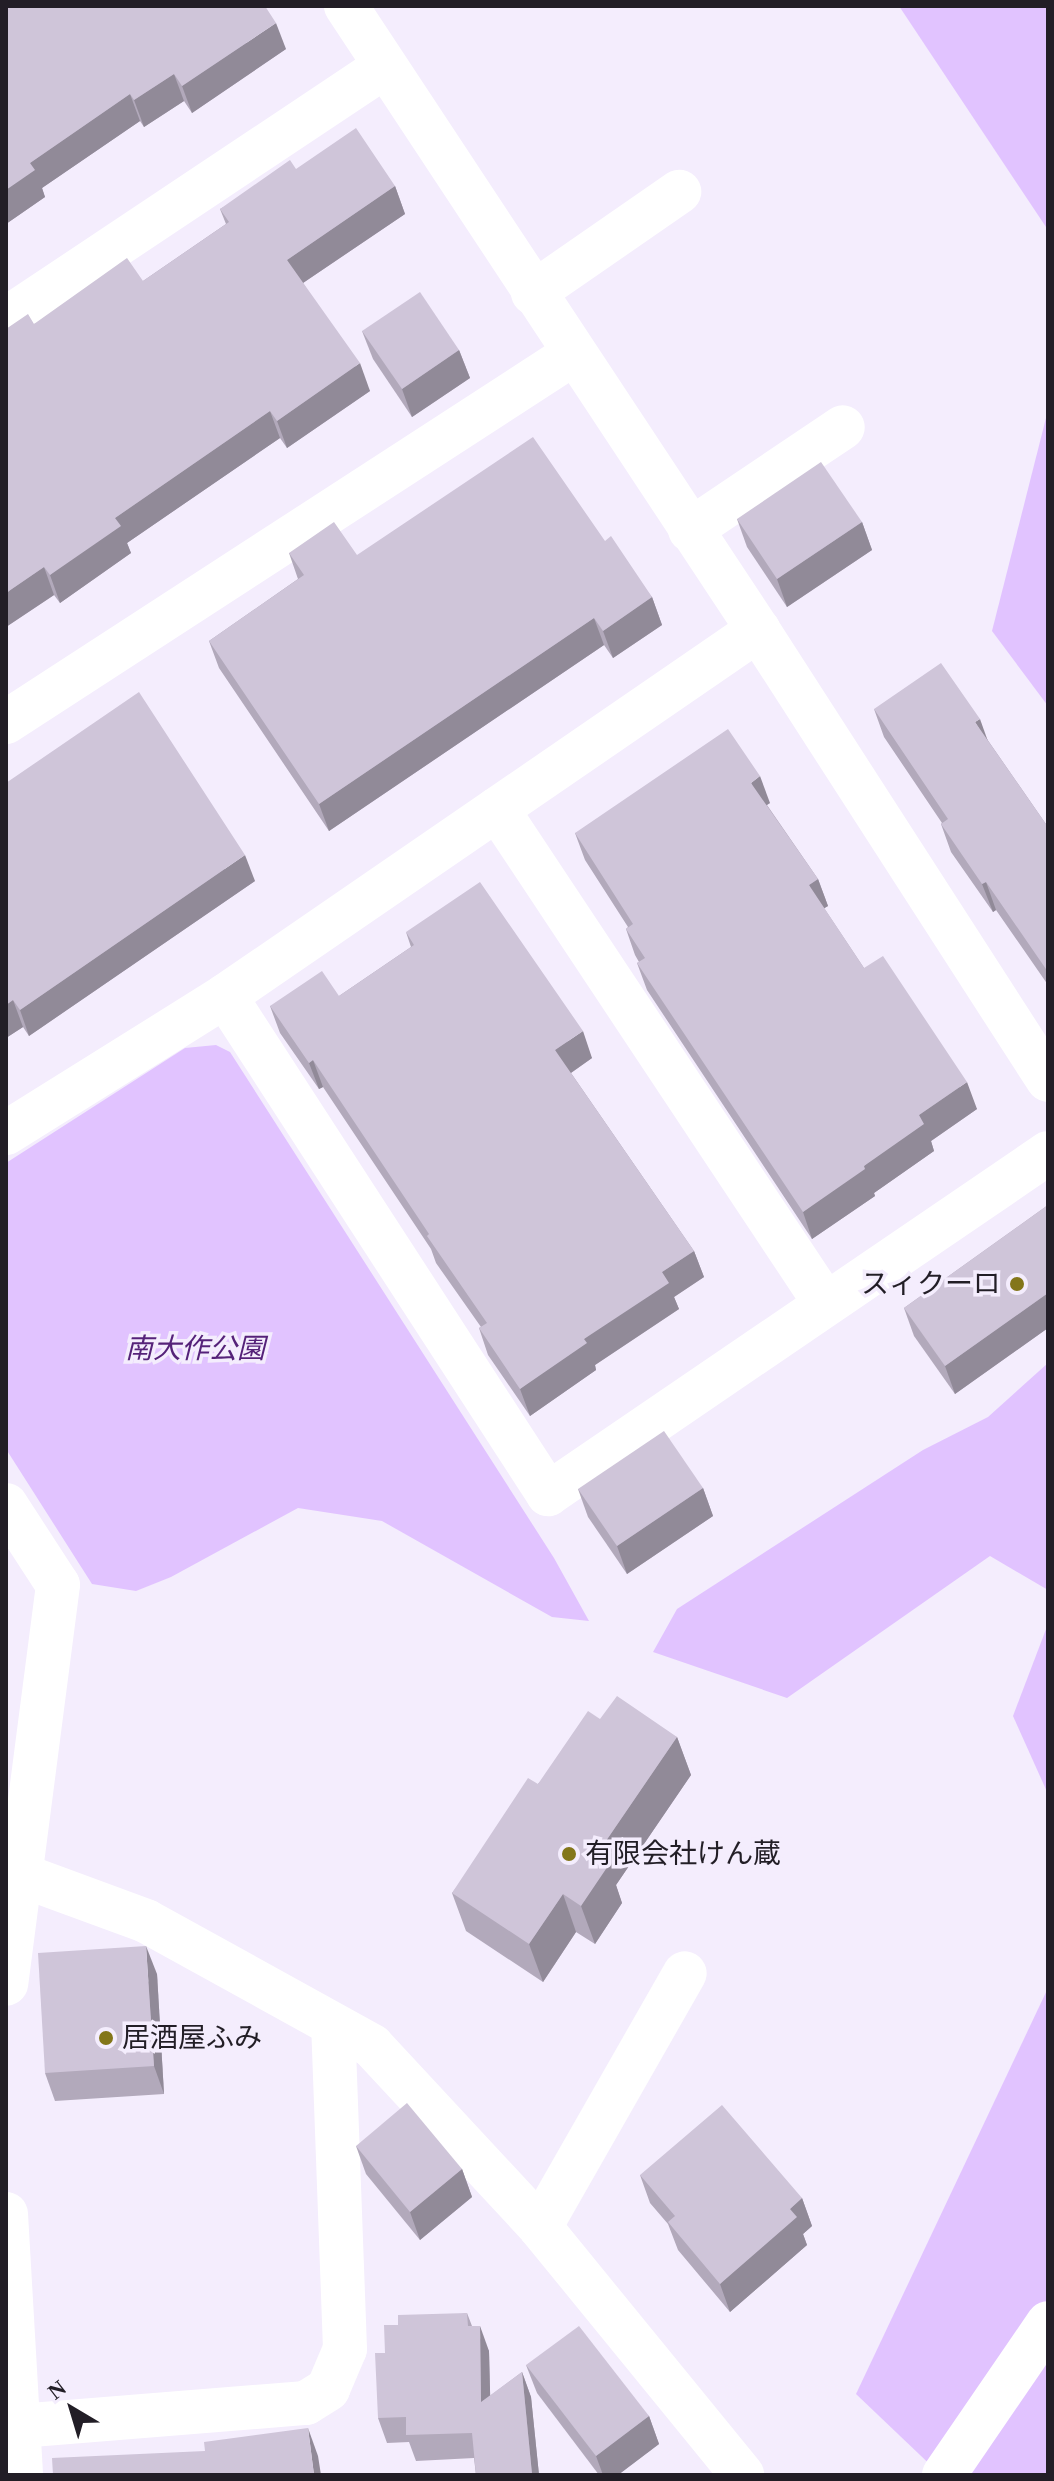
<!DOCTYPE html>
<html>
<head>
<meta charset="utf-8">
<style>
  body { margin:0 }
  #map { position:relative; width:1054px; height:2481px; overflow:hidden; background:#f4edfd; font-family:"Times New Roman","Noto Sans JP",serif }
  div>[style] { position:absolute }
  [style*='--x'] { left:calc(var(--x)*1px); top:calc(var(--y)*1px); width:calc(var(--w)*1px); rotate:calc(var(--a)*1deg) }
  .green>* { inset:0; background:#e1c3ff }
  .minor>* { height:44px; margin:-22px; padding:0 22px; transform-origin:22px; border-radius:22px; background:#fff }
  .wall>* { inset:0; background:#b2a9bb }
  .shaded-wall>* { inset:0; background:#918a98 }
  .building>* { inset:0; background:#cfc5d9 }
  .dots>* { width:22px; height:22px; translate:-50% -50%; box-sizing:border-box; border:4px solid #f4edfd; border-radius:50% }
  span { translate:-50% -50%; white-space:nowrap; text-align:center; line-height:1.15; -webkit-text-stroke:7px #f4edfd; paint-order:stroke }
  .poi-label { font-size:28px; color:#221e26 }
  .right { translate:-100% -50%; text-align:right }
  .left { translate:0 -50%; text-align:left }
  .park-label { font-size:28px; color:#552279; font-style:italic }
  .frame { position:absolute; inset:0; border:8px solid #221e26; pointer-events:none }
  .north { position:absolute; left:32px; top:2369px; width:80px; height:80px; -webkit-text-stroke:6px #f4edfd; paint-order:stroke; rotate:322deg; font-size:22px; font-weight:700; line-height:32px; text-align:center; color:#221e26 }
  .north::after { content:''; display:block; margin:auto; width:28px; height:36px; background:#221e26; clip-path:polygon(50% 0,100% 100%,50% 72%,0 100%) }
</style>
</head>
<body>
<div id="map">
  <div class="green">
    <i style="clip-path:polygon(899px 6px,1048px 6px,1048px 230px)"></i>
    <i style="clip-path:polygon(1048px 410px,1048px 706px,992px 631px)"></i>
    <i style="clip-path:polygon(216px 1045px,230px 1052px,554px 1558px,589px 1621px,552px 1617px,382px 1521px,298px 1508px,171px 1577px,136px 1591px,92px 1584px,6px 1449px,6px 1163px,185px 1048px)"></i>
    <i style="clip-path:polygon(1048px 1363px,1048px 1590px,990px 1556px,787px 1698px,653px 1652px,677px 1609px,923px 1450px,988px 1417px)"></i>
    <i style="clip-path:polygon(1048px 1624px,1048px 1794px,1013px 1716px)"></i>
    <i style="clip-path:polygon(1048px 1988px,1048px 2475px,941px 2475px,856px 2394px)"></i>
  </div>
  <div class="minor">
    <i style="--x:346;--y:6;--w:748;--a:56.56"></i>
    <i style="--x:758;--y:630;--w:535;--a:57.2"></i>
    <i style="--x:533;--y:293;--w:178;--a:-34.7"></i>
    <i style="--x:6;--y:319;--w:454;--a:-33.7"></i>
    <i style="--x:690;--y:530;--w:184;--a:-33.9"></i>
    <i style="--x:6;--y:722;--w:676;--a:-32.98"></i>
    <i style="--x:497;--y:809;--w:593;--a:56.42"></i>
    <i style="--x:225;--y:996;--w:594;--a:57.03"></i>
    <i style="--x:548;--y:1494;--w:605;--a:-34.29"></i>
    <i style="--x:6;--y:1133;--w:258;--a:-32"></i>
    <i style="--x:225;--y:996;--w:647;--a:-34.48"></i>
    <i style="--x:6;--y:1505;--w:95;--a:57"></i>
    <i style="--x:58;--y:1585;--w:402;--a:97.4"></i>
    <i style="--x:21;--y:1875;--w:133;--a:20.2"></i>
    <i style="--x:146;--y:1921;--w:258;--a:28.9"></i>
    <i style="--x:372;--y:2046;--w:247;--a:47.1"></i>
    <i style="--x:540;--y:2227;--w:320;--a:50.8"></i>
    <i style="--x:6;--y:2214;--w:261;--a:86.7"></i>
    <i style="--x:540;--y:2227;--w:292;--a:-60.3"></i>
    <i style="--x:19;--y:2426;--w:288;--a:-4.6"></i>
    <i style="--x:306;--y:2403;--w:26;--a:-32"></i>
    <i style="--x:328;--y:2389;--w:43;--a:-67"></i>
    <i style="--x:345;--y:2349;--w:324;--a:-92.1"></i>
    <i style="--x:944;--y:2475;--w:184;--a:-55.6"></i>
  </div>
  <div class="wall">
    <i style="clip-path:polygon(6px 6px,286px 49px,192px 113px,184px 101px,144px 127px,140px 121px,42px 188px,45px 197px,6px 224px)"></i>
    <i style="clip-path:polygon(296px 169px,395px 186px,405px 214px,303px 283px,370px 391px,287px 448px,280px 438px,127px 543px,131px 553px,60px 603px,54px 595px,6px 627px,34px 324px,143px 281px,226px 224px,220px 209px)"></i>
    <i style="clip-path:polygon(362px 331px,459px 350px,470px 378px,412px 417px,373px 359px)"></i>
    <i style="clip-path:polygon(737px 519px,862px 522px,872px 550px,787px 607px,747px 547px)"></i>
    <i style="clip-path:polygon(605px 541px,652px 597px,662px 625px,613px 658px,604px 645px,329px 831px,219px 668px,209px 641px,298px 579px,289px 553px,357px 555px)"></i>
    <i style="clip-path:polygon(874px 709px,987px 739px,1048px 827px,1048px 985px,996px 910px,993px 912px,951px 852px,941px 824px,942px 823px,884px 737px)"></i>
    <i style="clip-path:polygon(6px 783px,255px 881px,29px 1036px,23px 1027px,6px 1038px)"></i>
    <i style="clip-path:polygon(770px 803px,767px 805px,818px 879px,828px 906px,824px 908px,864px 968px,977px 1109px,931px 1141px,934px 1151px,874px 1193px,875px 1196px,812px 1239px,647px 990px,637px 963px,639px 962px,635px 955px,626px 929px,628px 927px,585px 860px,575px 833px)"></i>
    <i style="clip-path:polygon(406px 932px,592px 1058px,571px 1073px,694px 1251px,704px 1277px,674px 1297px,679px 1309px,595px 1365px,596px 1370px,530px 1416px,488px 1355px,479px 1328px,481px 1327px,436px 1263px,431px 1249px,323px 1087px,319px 1089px,280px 1033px,270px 1006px,339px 996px,411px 947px)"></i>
    <i style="clip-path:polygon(1048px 1205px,1048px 1328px,955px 1394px,914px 1336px,904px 1308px)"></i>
    <i style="clip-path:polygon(703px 1488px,713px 1516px,627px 1574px,588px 1517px,578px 1489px)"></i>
    <i style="clip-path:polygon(600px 1719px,677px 1737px,691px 1775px,616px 1885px,622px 1903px,595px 1944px,576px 1932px,543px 1982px,466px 1931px,452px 1893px,538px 1784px)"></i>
    <i style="clip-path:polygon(157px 1974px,164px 2094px,55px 2101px,45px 2073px)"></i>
    <i style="clip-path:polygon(356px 2146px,462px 2169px,472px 2197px,420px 2240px,366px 2174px)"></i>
    <i style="clip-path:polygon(640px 2175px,802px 2198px,812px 2226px,803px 2234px,807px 2245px,730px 2312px,678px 2250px,668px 2224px,650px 2203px)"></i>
    <i style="clip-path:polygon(467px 2313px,472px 2326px,489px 2351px,490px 2396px,522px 2372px,531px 2397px,539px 2475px,476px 2475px,474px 2458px,416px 2461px,409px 2442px,387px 2443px,378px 2418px,385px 2353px,398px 2325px)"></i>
    <i style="clip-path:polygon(526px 2365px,649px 2416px,659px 2444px,618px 2475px,599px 2475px,537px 2393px)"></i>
  </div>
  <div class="shaded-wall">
    <i style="clip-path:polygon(276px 23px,286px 49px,192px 113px,182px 86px)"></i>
    <i style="clip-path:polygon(174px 74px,184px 101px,144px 127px,134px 100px)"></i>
    <i style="clip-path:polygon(130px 94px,140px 121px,42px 188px,45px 197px,6px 224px,6px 190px,30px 163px)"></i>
    <i style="clip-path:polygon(395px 186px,405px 214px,297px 287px,287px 260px)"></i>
    <i style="clip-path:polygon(459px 350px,470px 378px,412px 417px,402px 389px)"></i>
    <i style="clip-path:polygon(360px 363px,370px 391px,287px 448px,277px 421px)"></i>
    <i style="clip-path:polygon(270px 411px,280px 438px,127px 543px,131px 553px,60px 603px,50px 575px,115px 518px)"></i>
    <i style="clip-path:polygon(862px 522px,872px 550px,787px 607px,777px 579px)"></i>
    <i style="clip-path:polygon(44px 567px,54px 595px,6px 627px,6px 593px)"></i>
    <i style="clip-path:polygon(652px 597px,662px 625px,613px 658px,603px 631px)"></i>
    <i style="clip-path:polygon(594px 618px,604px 645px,329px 831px,319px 804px)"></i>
    <i style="clip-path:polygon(980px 719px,990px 747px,975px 722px)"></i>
    <i style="clip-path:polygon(760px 776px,770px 803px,760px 809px,751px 783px)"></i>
    <i style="clip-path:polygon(245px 855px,255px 881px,29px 1036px,20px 1010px)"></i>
    <i style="clip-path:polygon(818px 879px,828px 906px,818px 912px,809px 885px)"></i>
    <i style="clip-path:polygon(986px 882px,996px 910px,993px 912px,982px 884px)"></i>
    <i style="clip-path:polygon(13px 1000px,23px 1027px,6px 1038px,6px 1005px)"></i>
    <i style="clip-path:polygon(583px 1031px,592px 1058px,565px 1077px,555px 1050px)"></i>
    <i style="clip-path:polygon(313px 1060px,323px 1087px,319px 1089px,309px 1063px)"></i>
    <i style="clip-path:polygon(967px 1082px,977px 1109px,931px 1141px,934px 1151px,874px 1193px,875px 1196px,812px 1239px,803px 1212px,864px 1166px,919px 1115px)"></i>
    <i style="clip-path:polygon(694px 1251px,704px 1277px,674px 1297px,679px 1309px,595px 1365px,596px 1370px,530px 1416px,520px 1389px,584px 1339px,662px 1272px)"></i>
    <i style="clip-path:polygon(1048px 1293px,1048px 1328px,955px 1394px,945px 1366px)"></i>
    <i style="clip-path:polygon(703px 1488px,713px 1516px,627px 1574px,617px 1546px)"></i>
    <i style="clip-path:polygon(677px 1737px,691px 1775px,616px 1885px,622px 1903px,595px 1944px,581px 1906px,595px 1857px)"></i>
    <i style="clip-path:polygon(563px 1894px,576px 1932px,543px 1982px,529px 1944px)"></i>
    <i style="clip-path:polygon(146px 1946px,157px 1974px,164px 2094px,154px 2066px)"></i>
    <i style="clip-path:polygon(462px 2169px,472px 2197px,420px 2240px,410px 2212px)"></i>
    <i style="clip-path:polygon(802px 2198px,812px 2226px,803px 2234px,807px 2245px,730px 2312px,720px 2284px,790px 2209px)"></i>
    <i style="clip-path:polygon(480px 2326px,489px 2351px,491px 2427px,481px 2402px)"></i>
    <i style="clip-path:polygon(522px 2372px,531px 2397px,539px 2475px,532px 2474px)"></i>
    <i style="clip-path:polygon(649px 2416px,659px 2444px,618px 2475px,603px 2475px,596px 2456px)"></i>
    <i style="clip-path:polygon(308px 2428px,318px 2456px,321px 2475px,314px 2475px)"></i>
  </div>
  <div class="building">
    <i style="clip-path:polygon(6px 6px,265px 6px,276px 23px,182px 86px,174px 74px,134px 100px,130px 94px,30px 163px,35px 170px,6px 190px)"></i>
    <i style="clip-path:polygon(356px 128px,395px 186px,287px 260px,360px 363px,277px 421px,270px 411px,115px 518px,121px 526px,50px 575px,44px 567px,6px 593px,6px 329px,28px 314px,34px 324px,127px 258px,143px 281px,229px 222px,220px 209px,290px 160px,296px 169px)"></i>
    <i style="clip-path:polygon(420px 292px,459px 350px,402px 389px,362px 331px)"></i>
    <i style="clip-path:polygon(533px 437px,605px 541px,611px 536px,652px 597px,603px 631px,594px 618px,319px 804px,209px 641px,304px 575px,289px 553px,334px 522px,357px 555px)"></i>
    <i style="clip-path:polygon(821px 462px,862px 522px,777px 579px,737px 519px)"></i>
    <i style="clip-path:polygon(941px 663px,980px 719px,975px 722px,1048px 827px,1048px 972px,986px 882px,982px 884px,941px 824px,948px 819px,874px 709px)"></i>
    <i style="clip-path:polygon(139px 692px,245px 855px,20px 1010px,13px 1000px,6px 1005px,6px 783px)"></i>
    <i style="clip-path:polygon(728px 729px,760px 776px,751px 783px,818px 879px,809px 885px,864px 968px,883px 956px,967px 1082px,919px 1115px,924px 1124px,864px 1166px,865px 1169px,803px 1212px,637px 963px,645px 958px,626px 929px,633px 924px,575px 833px)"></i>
    <i style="clip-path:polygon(480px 882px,583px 1031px,555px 1050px,694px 1251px,662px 1272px,669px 1283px,584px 1339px,587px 1343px,520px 1389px,479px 1328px,487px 1323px,427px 1236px,429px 1234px,313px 1060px,309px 1063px,270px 1006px,322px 971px,339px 996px,414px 945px,406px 932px)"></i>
    <i style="clip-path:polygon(1048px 1205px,1048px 1293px,945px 1366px,904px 1308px)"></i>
    <i style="clip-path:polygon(664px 1431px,703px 1488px,617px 1546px,578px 1489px)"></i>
    <i style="clip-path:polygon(617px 1696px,677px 1737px,595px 1857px,608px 1866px,581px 1906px,563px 1894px,529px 1944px,452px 1893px,528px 1778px,538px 1784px,588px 1711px,600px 1719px)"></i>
    <i style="clip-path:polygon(146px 1946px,154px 2066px,45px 2073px,38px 1953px)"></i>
    <i style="clip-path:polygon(407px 2103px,462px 2169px,410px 2212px,356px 2146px)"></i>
    <i style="clip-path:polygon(722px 2105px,802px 2198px,790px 2209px,797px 2217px,720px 2284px,668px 2222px,675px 2216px,640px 2175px)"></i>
    <i style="clip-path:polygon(467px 2313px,468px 2326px,480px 2326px,481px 2402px,522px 2372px,532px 2474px,476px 2475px,472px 2433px,406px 2435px,406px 2417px,378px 2418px,375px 2353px,385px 2353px,384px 2325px,398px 2325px,398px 2315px)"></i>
    <i style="clip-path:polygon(579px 2326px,649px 2416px,596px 2456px,526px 2365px)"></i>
    <i style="clip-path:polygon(308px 2428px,314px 2475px,53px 2475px,52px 2458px,205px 2451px,204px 2442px)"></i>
  </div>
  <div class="dots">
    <i style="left:1017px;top:1284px;background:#83761a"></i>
    <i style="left:569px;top:1854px;background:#83761a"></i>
    <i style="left:106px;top:2038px;background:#83761a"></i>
  </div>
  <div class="poi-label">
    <span class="right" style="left:1001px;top:1284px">スィクーロ</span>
    <span class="left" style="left:585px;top:1854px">有限会社けん蔵</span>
    <span class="left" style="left:122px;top:2038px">居酒屋ふみ</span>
  </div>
  <div class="park-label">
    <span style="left:195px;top:1349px">南大作公園</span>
  </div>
  <div class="frame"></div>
  <div class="north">N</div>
</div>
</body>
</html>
